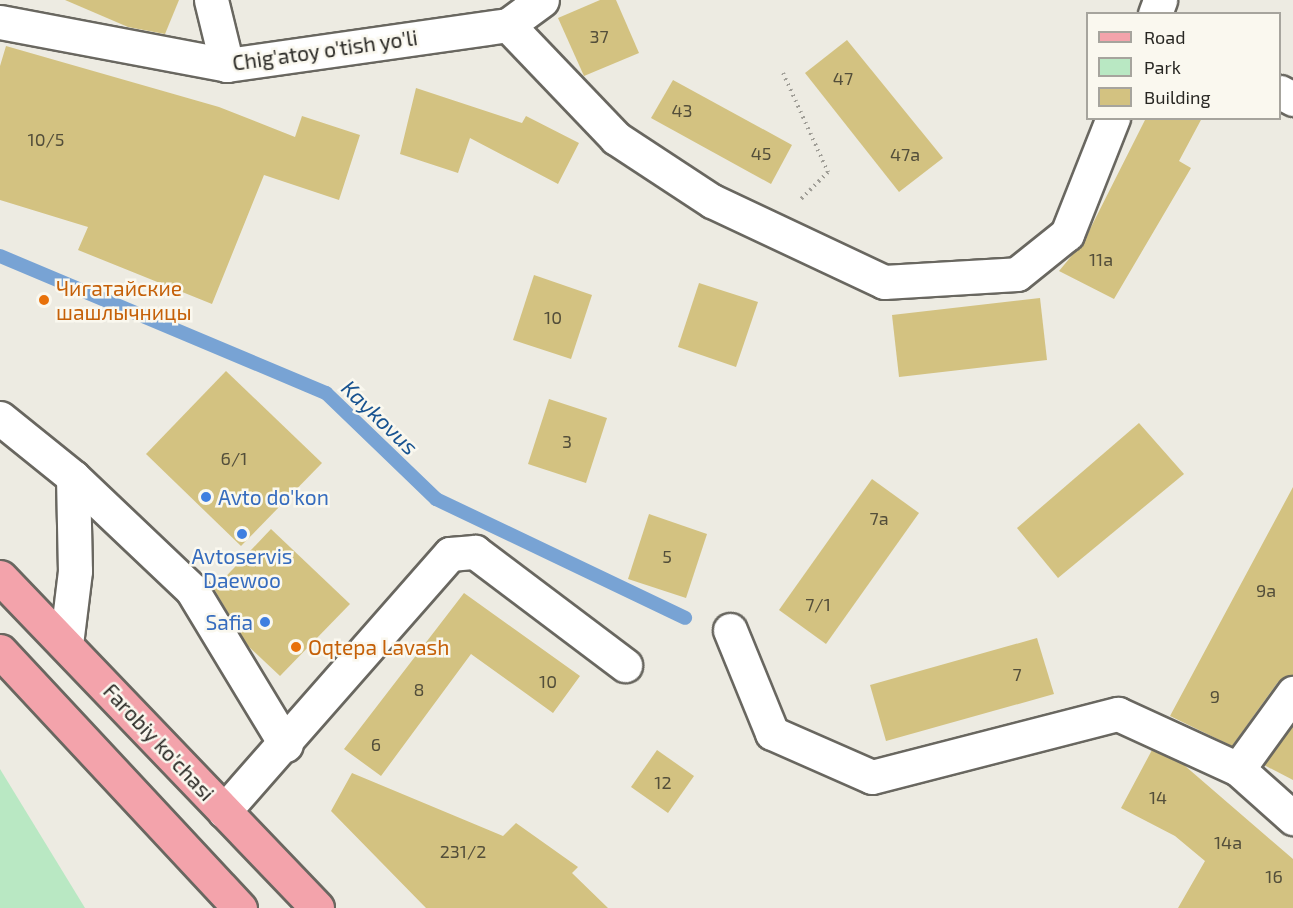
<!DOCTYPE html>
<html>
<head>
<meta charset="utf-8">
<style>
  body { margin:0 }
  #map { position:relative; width:1293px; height:908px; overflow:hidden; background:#edebe2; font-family:"Exo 2",sans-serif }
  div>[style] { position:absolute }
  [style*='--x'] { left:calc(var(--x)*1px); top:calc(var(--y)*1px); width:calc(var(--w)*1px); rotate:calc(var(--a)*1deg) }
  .green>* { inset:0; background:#b9e8c3 }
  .stream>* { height:14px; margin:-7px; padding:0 7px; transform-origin:7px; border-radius:7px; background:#78a3d4 }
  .building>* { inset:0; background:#d3c281 }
  .path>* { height:4px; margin-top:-2px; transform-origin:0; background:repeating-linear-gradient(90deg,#a09e97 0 1.5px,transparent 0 6px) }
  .roads { filter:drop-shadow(2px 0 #696760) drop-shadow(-2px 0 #696760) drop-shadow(0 2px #696760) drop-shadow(0 -2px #696760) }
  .minor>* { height:33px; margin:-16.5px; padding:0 16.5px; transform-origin:16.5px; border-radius:16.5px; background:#fff }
  .major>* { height:33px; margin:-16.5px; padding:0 16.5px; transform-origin:16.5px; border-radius:16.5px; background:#f3a3ab }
  .dots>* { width:16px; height:16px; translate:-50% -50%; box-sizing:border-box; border:3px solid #faf8ef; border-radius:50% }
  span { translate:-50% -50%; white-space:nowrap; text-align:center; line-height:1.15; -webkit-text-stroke:5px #faf8ef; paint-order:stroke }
  .number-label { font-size:18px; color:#534e3a }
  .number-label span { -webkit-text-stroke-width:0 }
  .street-label { font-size:21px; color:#282723 }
  .food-label { font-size:21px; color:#c56008 }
  .left { translate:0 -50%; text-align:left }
  .shop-label { font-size:21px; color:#366cbe }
  .right { translate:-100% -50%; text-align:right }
  .water-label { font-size:22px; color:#185390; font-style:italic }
  .legend { position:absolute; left:1086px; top:12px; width:195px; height:108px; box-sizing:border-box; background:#faf8ef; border:2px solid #a6a49d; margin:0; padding:8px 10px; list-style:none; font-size:18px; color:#282723 }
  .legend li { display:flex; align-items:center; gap:12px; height:30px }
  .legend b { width:30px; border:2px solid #a6a49d }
</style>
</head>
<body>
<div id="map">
  <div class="green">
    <i style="clip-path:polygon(0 769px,85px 908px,0 908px)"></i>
  </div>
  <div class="stream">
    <i style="--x:0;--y:256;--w:354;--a:22.8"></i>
    <i style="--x:326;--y:393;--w:153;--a:43.9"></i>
    <i style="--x:436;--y:499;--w:276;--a:25.5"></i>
  </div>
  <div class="building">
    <i style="clip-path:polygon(65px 0,179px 0,165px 34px,128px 27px)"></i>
    <i style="clip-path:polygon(600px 0,616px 0,639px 53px,584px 76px,558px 18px)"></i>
    <i style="clip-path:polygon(847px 40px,943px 158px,899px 192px,805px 73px)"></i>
    <i style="clip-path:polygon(6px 46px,219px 107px,295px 137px,302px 116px,360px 135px,339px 200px,264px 175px,212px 304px,78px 250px,88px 227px,0 200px,0 66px)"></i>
    <i style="clip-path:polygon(673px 80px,792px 145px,771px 184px,651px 118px)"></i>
    <i style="clip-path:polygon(416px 88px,522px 123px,526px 116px,579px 143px,558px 184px,470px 138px,458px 173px,400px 154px)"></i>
    <i style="clip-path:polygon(1146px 118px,1202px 118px,1179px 161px,1191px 168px,1114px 299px,1059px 271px,1084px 241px)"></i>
    <i style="clip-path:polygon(534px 275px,592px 295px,571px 359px,513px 340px)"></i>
    <i style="clip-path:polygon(699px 283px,758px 302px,736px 367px,678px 347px)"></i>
    <i style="clip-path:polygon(1040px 298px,1047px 360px,899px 377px,892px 315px)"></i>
    <i style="clip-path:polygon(226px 371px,322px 463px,241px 546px,146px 454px)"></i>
    <i style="clip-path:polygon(549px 399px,607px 418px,586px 483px,528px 464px)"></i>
    <i style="clip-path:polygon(1139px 423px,1184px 474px,1058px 578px,1017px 528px)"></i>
    <i style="clip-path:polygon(872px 479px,919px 513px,826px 644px,779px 610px)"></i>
    <i style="clip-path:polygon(1293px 487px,1293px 675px,1278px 682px,1232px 746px,1170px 716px)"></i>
    <i style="clip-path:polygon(649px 514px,707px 534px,686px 598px,628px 579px)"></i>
    <i style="clip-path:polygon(271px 529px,350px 604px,280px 676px,247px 645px,214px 589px)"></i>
    <i style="clip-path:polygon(464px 593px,580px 676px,553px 713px,471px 654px,381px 776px,344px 749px)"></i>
    <i style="clip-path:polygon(1037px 638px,1054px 694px,886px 741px,870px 685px)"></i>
    <i style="clip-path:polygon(1293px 725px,1293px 780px,1264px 765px)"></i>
    <i style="clip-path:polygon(657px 750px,694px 776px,668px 813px,631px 787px)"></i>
    <i style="clip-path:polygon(1152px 750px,1184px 765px,1293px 859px,1293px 908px,1178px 908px,1205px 861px,1175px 836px,1121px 808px)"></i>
    <i style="clip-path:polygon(352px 773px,503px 836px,516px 823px,578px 867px,572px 873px,608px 908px,426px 908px,331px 811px)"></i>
  </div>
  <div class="path">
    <i style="--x:783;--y:73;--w:109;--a:65.6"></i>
    <i style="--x:828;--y:172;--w:38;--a:135"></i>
  </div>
  <div class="roads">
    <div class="minor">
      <i style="--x:211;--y:0;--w:67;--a:76.2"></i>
      <i style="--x:1155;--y:14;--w:15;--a:-70"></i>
      <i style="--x:0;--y:22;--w:231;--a:10.7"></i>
      <i style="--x:227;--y:65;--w:284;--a:-8.1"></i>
      <i style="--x:508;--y:25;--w:42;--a:-36.3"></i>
      <i style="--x:508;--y:25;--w:156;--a:46.3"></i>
      <i style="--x:616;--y:138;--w:115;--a:33.3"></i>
      <i style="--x:712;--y:201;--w:190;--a:25.2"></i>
      <i style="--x:884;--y:282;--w:133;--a:-3.4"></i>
      <i style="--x:1017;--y:274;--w:64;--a:-38.7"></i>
      <i style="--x:1067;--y:234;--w:125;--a:-68.4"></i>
      <i style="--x:1280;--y:92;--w:15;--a:28"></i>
      <i style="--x:0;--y:418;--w:94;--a:38.9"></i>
      <i style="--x:73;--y:477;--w:94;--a:88.8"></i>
      <i style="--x:75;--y:571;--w:74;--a:97"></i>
      <i style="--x:73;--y:477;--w:164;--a:43.5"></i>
      <i style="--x:192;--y:590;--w:181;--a:58.8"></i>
      <i style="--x:730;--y:630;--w:111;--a:67.8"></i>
      <i style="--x:772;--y:733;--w:109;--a:23.7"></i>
      <i style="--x:872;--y:777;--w:254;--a:-14.4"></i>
      <i style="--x:1118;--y:714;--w:132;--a:24.6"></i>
      <i style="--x:1238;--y:769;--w:94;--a:-54.1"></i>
      <i style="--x:1238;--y:769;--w:74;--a:41.7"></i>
      <i style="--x:224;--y:811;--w:342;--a:-48.7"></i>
      <i style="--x:450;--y:554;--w:25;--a:-5"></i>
      <i style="--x:475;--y:552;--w:188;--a:37"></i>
    </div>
    <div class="major">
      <i style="--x:0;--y:577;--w:458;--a:46.2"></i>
      <i style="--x:0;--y:651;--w:352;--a:47"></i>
    </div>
  </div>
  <div class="dots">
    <i style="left:44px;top:300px;background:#e8710a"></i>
    <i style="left:206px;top:497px;background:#3f7fe0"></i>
    <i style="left:242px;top:534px;background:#3f7fe0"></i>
    <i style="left:265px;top:622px;background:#3f7fe0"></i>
    <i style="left:296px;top:647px;background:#e8710a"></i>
  </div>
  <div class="number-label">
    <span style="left:599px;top:36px">37</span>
    <span style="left:843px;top:78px">47</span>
    <span style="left:682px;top:110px">43</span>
    <span style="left:46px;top:139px">10/5</span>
    <span style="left:761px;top:153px">45</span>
    <span style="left:905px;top:154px">47a</span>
    <span style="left:1101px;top:259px">11a</span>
    <span style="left:553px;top:317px">10</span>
    <span style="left:567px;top:441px">3</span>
    <span style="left:234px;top:458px">6/1</span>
    <span style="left:879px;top:518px">7а</span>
    <span style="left:667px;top:556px">5</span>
    <span style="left:1266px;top:590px">9a</span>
    <span style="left:818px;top:604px">7/1</span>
    <span style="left:1017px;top:674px">7</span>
    <span style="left:548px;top:681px">10</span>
    <span style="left:419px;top:689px">8</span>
    <span style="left:1215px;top:696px">9</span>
    <span style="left:376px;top:744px">6</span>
    <span style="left:663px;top:782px">12</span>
    <span style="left:1158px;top:797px">14</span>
    <span style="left:1228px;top:842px">14а</span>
    <span style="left:463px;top:851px">231/2</span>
    <span style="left:1274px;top:876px">16</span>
  </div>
  <div class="street-label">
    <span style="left:325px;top:50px;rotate:-8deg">Chig'atoy o'tish yo'li</span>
    <span style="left:159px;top:742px;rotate:47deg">Farobiy ko'chasi</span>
  </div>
  <div class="food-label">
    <span class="left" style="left:56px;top:300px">Чигатайские<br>шашлычницы</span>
    <span class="left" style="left:308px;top:647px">Oqtepa Lavash</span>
  </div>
  <div class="shop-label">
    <span class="left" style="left:218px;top:497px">Avto do'kon</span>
    <span style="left:242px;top:568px">Avtoservis<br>Daewoo</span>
    <span class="right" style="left:253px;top:622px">Safia</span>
  </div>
  <div class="water-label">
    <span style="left:380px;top:417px;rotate:44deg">Kaykovus</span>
  </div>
  <ul class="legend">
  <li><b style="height:8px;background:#f3a3ab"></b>Road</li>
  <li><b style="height:16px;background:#b9e8c3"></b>Park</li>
  <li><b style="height:16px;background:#d3c281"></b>Building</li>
  </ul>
</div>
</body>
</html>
